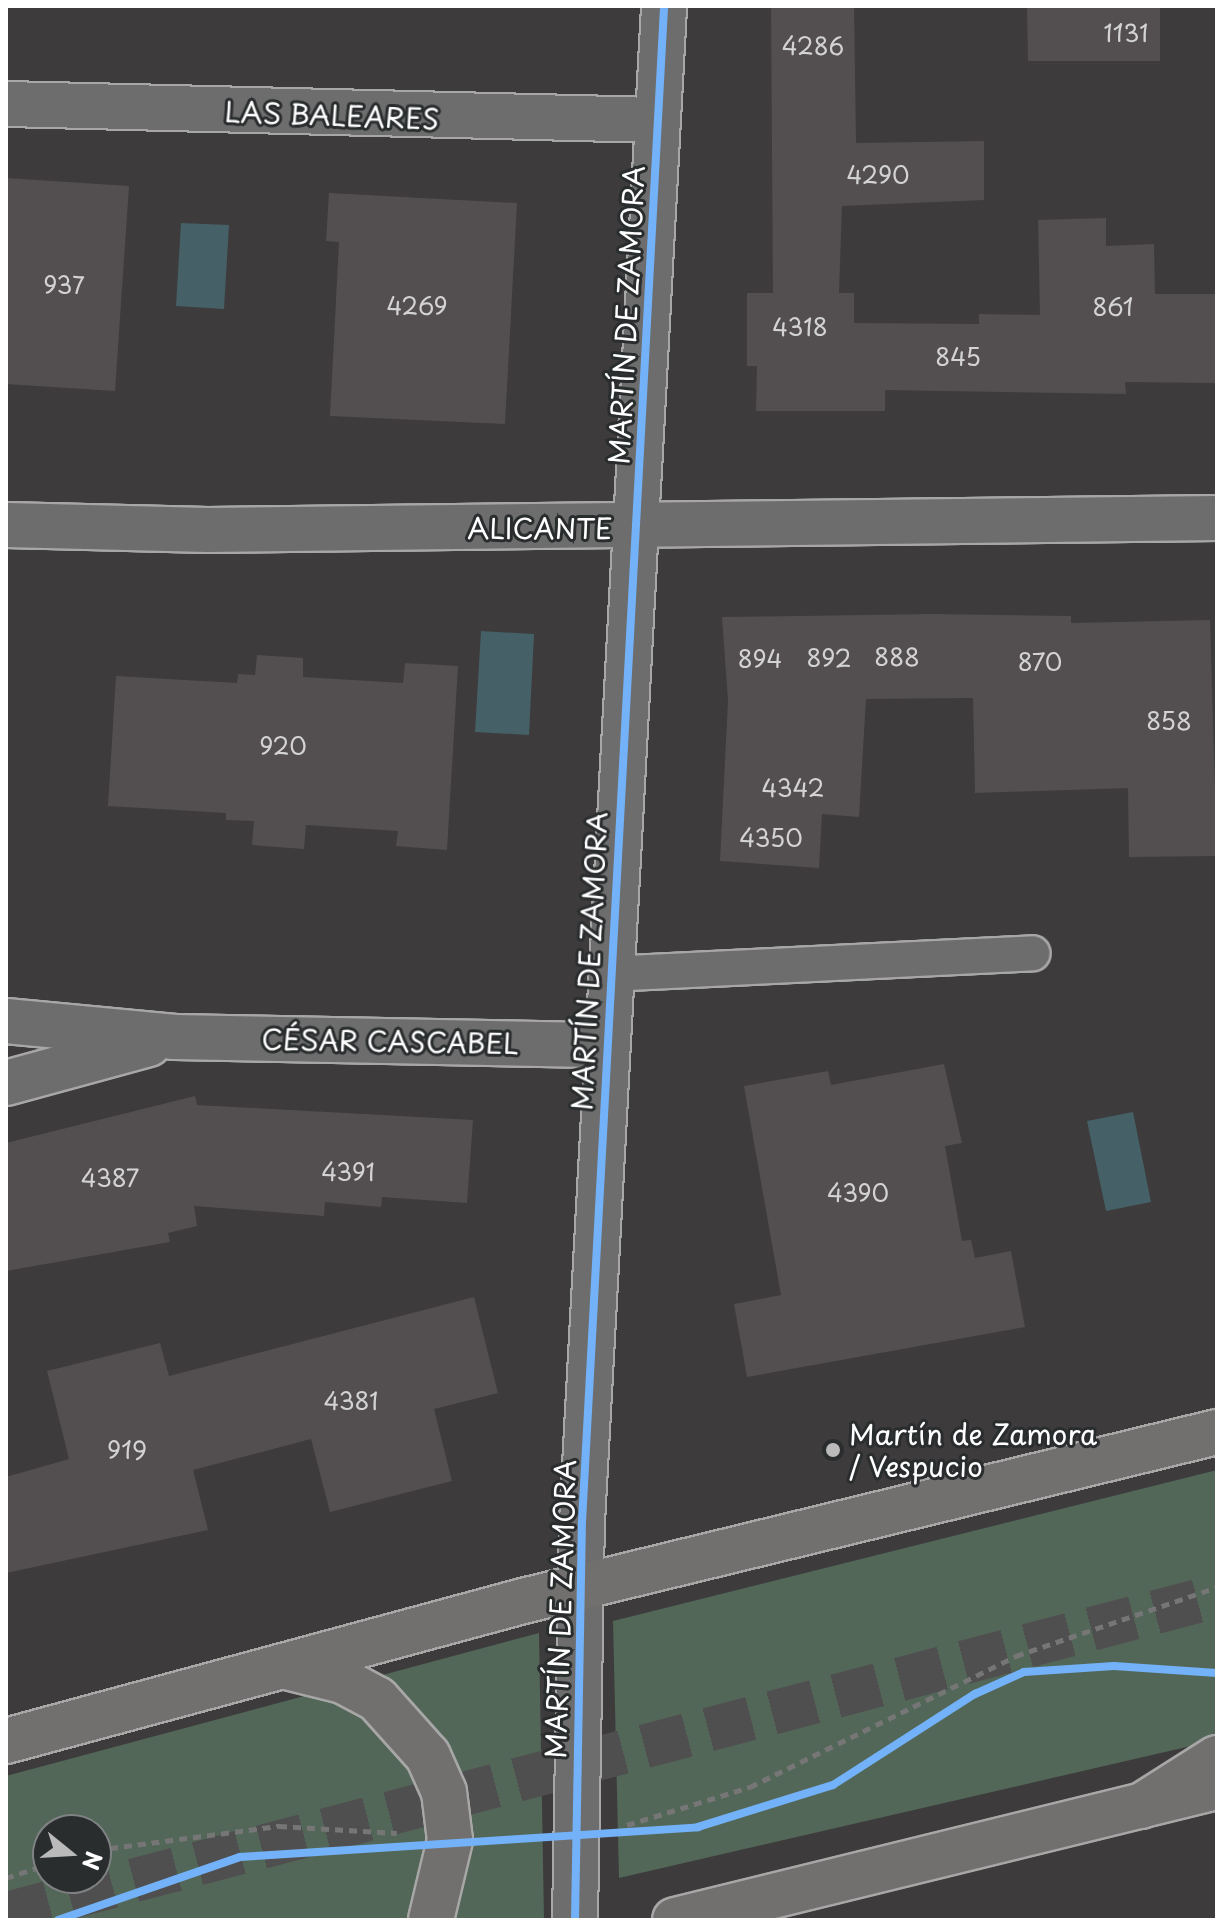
<!DOCTYPE html>
<html>
<head>
<meta charset="utf-8">
<style>
  body { margin:0 }
  #map { position:relative; width:1223px; height:1926px; overflow:hidden; background:#3d3b3c; font-family:"Playpen Sans",sans-serif }
  div>[style] { position:absolute }
  [style*='--x'] { left:calc(var(--x)*1px); top:calc(var(--y)*1px); width:calc(var(--w)*1px); rotate:calc(var(--a)*1deg) }
  .green>* { inset:0; background:#526758 }
  .water>* { inset:0; background:#456066 }
  .building>* { inset:0; background:#534f50 }
  .highway-tunnel>* { height:44px; margin-top:-22px; transform-origin:0; background:repeating-linear-gradient(90deg,#504f50 0 44px,transparent 0 66px) }
  .path>* { height:5px; margin-top:-2.5px; transform-origin:0; background:repeating-linear-gradient(90deg,#767677 0 8px,transparent 0 14px) }
  .roads { filter:drop-shadow(2px 0 #a8a7a7) drop-shadow(-2px 0 #a8a7a7) drop-shadow(0 2px #a8a7a7) drop-shadow(0 -2px #a8a7a7) }
  .lane>* { height:34px; margin:-17px; padding:0 17px; transform-origin:17px; border-radius:17px; background:#6d6d6d }
  .street>* { height:44px; margin:-22px; padding:0 22px; transform-origin:22px; border-radius:22px; background:#6d6d6d }
  .secondary>* { height:44px; margin:-22px; padding:0 22px; transform-origin:22px; border-radius:22px; background:#6d6d6d }
  .primary>* { height:44px; margin:-22px; padding:0 22px; transform-origin:22px; border-radius:22px; background:#71706e }
  .highway>* { height:44px; margin:-22px; padding:0 22px; transform-origin:22px; border-radius:22px; background:#71706e }
  .cycleway>* { height:8px; margin:-4px; padding:0 4px; transform-origin:4px; border-radius:4px; background:#73b2f8 }
  .dots>* { width:22px; height:22px; translate:-50% -50%; box-sizing:border-box; border:4px solid #2a2d2e; border-radius:50% }
  span { translate:-50% -50%; white-space:nowrap; text-align:center; line-height:1.15; -webkit-text-stroke:6px #2a2d2e; paint-order:stroke }
  .number-label { font-size:24px; color:#d4d3d3 }
  .number-label span { -webkit-text-stroke-width:0 }
  .street-label { font-size:28px; color:#fff }
  .poi-label { font-size:28px; color:#fff }
  .left { translate:0 -50%; text-align:left }
  .frame { position:absolute; inset:0; border:8px solid #fff; pointer-events:none }
  .north { position:absolute; left:32px; top:1814px; width:80px; height:80px; box-sizing:border-box; background:#2a2d2e; border:2px solid #7f8182; border-radius:50%; rotate:108deg; font-size:22px; font-weight:700; line-height:32px; text-align:center; color:#fff }
  .north::after { content:''; display:block; margin:auto; width:28px; height:36px; background:#bbbabb; clip-path:polygon(50% 0,100% 100%,50% 72%,0 100%) }
</style>
</head>
<body>
<div id="map">
  <div class="green">
    <i style="clip-path:polygon(1217px 1470px,1217px 1740px,619px 1878px,613px 1621px)"></i>
    <i style="clip-path:polygon(evenodd,539px 1633px,544px 1920px,6px 1920px,6px 1776px,539px 1633px,48px 1830px,96px 1830px,96px 1878px,48px 1878px,48px 1830px)"></i>
  </div>
  <div class="water">
    <i style="clip-path:polygon(181px 223px,229px 225px,224px 309px,176px 306px)"></i>
    <i style="clip-path:polygon(481px 631px,534px 634px,529px 735px,475px 732px)"></i>
    <i style="clip-path:polygon(1133px 1112px,1151px 1202px,1106px 1211px,1087px 1121px)"></i>
  </div>
  <div class="building">
    <i style="clip-path:polygon(771px 6px,854px 6px,856px 143px,984px 141px,984px 200px,842px 206px,839px 293px,854px 293px,854px 323px,979px 324px,979px 314px,1040px 315px,1038px 220px,1106px 218px,1106px 246px,1154px 244px,1155px 294px,1217px 294px,1217px 383px,1125px 382px,1126px 394px,885px 390px,885px 411px,756px 411px,757px 366px,747px 366px,747px 293px,773px 293px)"></i>
    <i style="clip-path:polygon(1027px 6px,1160px 6px,1160px 61px,1028px 61px)"></i>
    <i style="clip-path:polygon(6px 178px,129px 186px,115px 391px,6px 384px)"></i>
    <i style="clip-path:polygon(329px 193px,517px 203px,505px 424px,330px 416px,339px 242px,326px 241px)"></i>
    <i style="clip-path:polygon(932px 614px,1071px 616px,1071px 623px,1210px 620px,1217px 856px,1129px 857px,1128px 788px,975px 793px,973px 698px,866px 699px,859px 817px,822px 814px,819px 868px,720px 861px,728px 701px,722px 617px)"></i>
    <i style="clip-path:polygon(257px 655px,303px 658px,303px 677px,403px 683px,405px 663px,458px 666px,447px 850px,396px 846px,398px 831px,306px 825px,304px 849px,252px 845px,254px 821px,226px 820px,226px 813px,108px 806px,116px 676px,237px 683px,238px 674px,255px 675px)"></i>
    <i style="clip-path:polygon(944px 1064px,962px 1143px,945px 1146px,962px 1241px,971px 1240px,975px 1258px,1011px 1251px,1025px 1327px,747px 1377px,734px 1304px,781px 1295px,744px 1086px,828px 1071px,831px 1085px)"></i>
    <i style="clip-path:polygon(195px 1096px,197px 1105px,473px 1120px,467px 1203px,382px 1197px,381px 1207px,325px 1202px,324px 1216px,194px 1206px,197px 1226px,168px 1233px,170px 1242px,6px 1271px,6px 1143px)"></i>
    <i style="clip-path:polygon(474px 1297px,498px 1393px,434px 1409px,452px 1481px,330px 1512px,311px 1439px,193px 1470px,208px 1530px,6px 1573px,6px 1477px,69px 1459px,47px 1371px,160px 1343px,169px 1376px)"></i>
  </div>
  <div class="highway-tunnel">
    <i style="--x:6;--y:1914;--w:1252;--a:-14.71"></i>
  </div>
  <div class="path">
    <i style="--x:627;--y:1825;--w:129;--a:-17.2"></i>
    <i style="--x:750;--y:1787;--w:297;--a:-26.2"></i>
    <i style="--x:1016;--y:1656;--w:213;--a:-18.9"></i>
    <i style="--x:96;--y:1850;--w:185;--a:-7.5"></i>
    <i style="--x:279;--y:1826;--w:118;--a:3.4"></i>
    <i style="--x:6;--y:1878;--w:44;--a:-18.4"></i>
  </div>
  <div class="roads">
    <div class="lane">
      <i style="--x:610;--y:974;--w:423;--a:-2.8"></i>
    </div>
    <div class="street">
      <i style="--x:6;--y:104;--w:652;--a:1.41"></i>
      <i style="--x:6;--y:525;--w:202;--a:1.4"></i>
      <i style="--x:208;--y:530;--w:1009;--a:-0.68"></i>
      <i style="--x:6;--y:1021;--w:170;--a:5.4"></i>
      <i style="--x:175;--y:1037;--w:430;--a:1.1"></i>
      <i style="--x:6;--y:1083;--w:148;--a:-15.3"></i>
    </div>
    <div class="secondary">
      <i style="--x:575;--y:1920;--w:398;--a:-89"></i>
      <i style="--x:582;--y:1522;--w:1518;--a:-86.9"></i>
    </div>
    <div class="primary">
      <i style="--x:290;--y:1668;--w:55;--a:13.8"></i>
      <i style="--x:343;--y:1681;--w:38;--a:28"></i>
      <i style="--x:377;--y:1699;--w:76;--a:48.2"></i>
      <i style="--x:428;--y:1756;--w:39;--a:66"></i>
      <i style="--x:444;--y:1792;--w:48;--a:82.9"></i>
      <i style="--x:450;--y:1840;--w:82;--a:103.4"></i>
      <i style="--x:6;--y:1741;--w:536;--a:-15.15"></i>
      <i style="--x:523;--y:1601;--w:714;--a:-13.69"></i>
      <i style="--x:675;--y:1920;--w:558;--a:-13.79"></i>
    </div>
    <div class="highway">
      <i style="--x:1141;--y:1806;--w:90;--a:-32.3"></i>
    </div>
  </div>
  <div class="cycleway">
    <i style="--x:58;--y:1920;--w:193;--a:-19.1"></i>
    <i style="--x:240;--y:1857;--w:459;--a:-3.7"></i>
    <i style="--x:698;--y:1827;--w:141;--a:-17.3"></i>
    <i style="--x:833;--y:1785;--w:169;--a:-32.7"></i>
    <i style="--x:975;--y:1694;--w:54;--a:-24.2"></i>
    <i style="--x:1024;--y:1672;--w:90;--a:-3.8"></i>
    <i style="--x:1114;--y:1666;--w:103;--a:3.9"></i>
    <i style="--x:575;--y:1920;--w:398;--a:-89"></i>
    <i style="--x:582;--y:1522;--w:1518;--a:-86.9"></i>
  </div>
  <div class="dots">
    <i style="left:833px;top:1450px;background:#bbbabb"></i>
  </div>
  <div class="number-label">
    <span style="left:1126px;top:33px">1131</span>
    <span style="left:813px;top:46px">4286</span>
    <span style="left:878px;top:175px">4290</span>
    <span style="left:64px;top:285px">937</span>
    <span style="left:417px;top:306px">4269</span>
    <span style="left:1113px;top:307px">861</span>
    <span style="left:800px;top:327px">4318</span>
    <span style="left:958px;top:357px">845</span>
    <span style="left:897px;top:657px">888</span>
    <span style="left:829px;top:658px">892</span>
    <span style="left:760px;top:659px">894</span>
    <span style="left:1040px;top:662px">870</span>
    <span style="left:1169px;top:721px">858</span>
    <span style="left:283px;top:746px">920</span>
    <span style="left:793px;top:788px">4342</span>
    <span style="left:771px;top:838px">4350</span>
    <span style="left:348px;top:1172px">4391</span>
    <span style="left:110px;top:1178px">4387</span>
    <span style="left:858px;top:1193px">4390</span>
    <span style="left:351px;top:1401px">4381</span>
    <span style="left:127px;top:1450px">919</span>
  </div>
  <div class="street-label">
    <span style="left:332px;top:115px;rotate:2deg">LAS BALEARES</span>
    <span style="left:626px;top:315px;rotate:-87deg">MARTÍN DE ZAMORA</span>
    <span style="left:540px;top:528px">ALICANTE</span>
    <span style="left:589px;top:961px;rotate:-87deg">MARTÍN DE ZAMORA</span>
    <span style="left:390px;top:1041px;rotate:1deg">CÉSAR CASCABEL</span>
    <span style="left:560px;top:1609px;rotate:-88deg">MARTÍN DE ZAMORA</span>
  </div>
  <div class="poi-label">
    <span class="left" style="left:849px;top:1450px">Martín de Zamora<br>/ Vespucio</span>
  </div>
  <div class="frame"></div>
  <div class="north">N</div>
</div>
</body>
</html>
